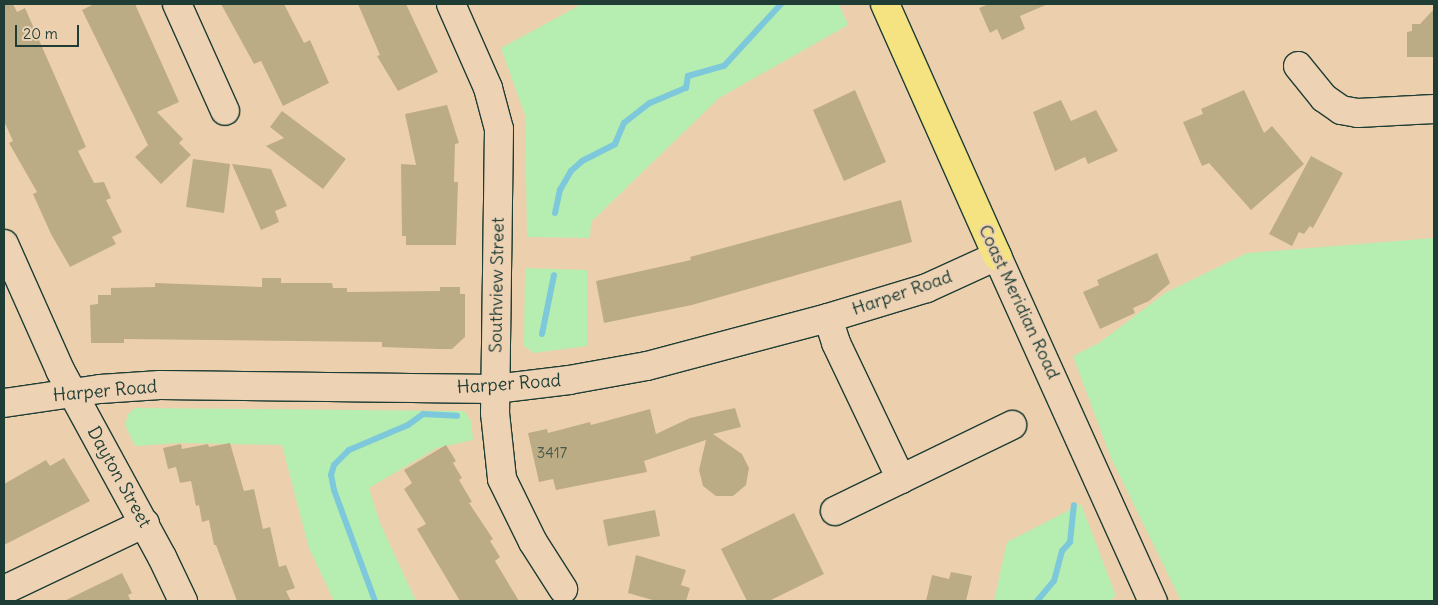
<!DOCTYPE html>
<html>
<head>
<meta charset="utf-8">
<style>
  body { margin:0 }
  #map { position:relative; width:1438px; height:605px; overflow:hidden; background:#ecd0ad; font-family:Delius,sans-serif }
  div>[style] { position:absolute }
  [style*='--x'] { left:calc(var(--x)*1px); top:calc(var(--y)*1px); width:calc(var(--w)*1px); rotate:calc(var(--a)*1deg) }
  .green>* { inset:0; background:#b6edb0 }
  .stream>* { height:6px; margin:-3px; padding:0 3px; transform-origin:3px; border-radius:3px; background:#7dc9db }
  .building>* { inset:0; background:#bcac85 }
  .roads { filter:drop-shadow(1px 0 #1f3d34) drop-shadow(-1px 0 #1f3d34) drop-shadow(0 1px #1f3d34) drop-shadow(0 -1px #1f3d34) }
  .minor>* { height:28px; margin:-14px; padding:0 14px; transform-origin:14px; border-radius:14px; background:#edd2b4 }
  .major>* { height:28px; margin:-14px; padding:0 14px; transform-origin:14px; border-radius:14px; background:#f5e382 }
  span { translate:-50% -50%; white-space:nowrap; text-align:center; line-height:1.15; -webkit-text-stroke:4px #edd2b4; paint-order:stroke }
  .number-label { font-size:15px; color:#465948 }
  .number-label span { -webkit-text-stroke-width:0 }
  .street-label { font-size:18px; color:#1f3d34 }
  .frame { position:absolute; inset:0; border:5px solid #1f3d34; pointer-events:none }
  .scale { position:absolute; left:15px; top:25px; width:64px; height:22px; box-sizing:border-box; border:2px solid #1f3d34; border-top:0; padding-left:6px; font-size:15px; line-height:18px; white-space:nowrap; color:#1f3d34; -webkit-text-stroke:4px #edd2b4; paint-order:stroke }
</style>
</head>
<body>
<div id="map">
  <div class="green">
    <i style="clip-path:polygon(582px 4px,839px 4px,848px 25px,719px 98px,591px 222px,590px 238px,527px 237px,525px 115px,501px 48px)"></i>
    <i style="clip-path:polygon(1434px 238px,1434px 601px,1181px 601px,1111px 458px,1073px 356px,1099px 343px,1165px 293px,1247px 253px)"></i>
    <i style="clip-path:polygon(525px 268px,587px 270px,587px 346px,534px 353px,524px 346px)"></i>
    <i style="clip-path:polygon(135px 408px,464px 411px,471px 421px,473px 440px,437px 448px,369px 488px,380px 523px,416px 601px,334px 601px,309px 548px,282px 445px,180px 443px,135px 446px,125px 425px,128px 414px)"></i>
    <i style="clip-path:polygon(1081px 504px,1116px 596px,1110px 601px,994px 601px,1007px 542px)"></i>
  </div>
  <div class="stream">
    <i style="--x:555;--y:213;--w:24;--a:-78"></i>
    <i style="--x:560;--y:190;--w:22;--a:-60"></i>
    <i style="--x:571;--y:171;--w:15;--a:-42"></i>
    <i style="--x:582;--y:161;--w:37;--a:-27"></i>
    <i style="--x:615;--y:144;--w:23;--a:-67"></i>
    <i style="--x:624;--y:123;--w:33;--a:-38"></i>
    <i style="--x:650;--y:103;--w:39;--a:-23"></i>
    <i style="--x:686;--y:88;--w:12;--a:-81"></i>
    <i style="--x:688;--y:76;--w:37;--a:-16"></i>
    <i style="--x:724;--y:66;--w:84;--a:-47.4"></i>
    <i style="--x:542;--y:334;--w:60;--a:-78.5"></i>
    <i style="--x:375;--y:601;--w:118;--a:-110.3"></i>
    <i style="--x:334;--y:490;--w:15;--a:-101"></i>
    <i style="--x:331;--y:475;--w:10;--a:-73"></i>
    <i style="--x:334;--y:465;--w:21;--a:-45"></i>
    <i style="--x:349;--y:450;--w:64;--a:-23"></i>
    <i style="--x:408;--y:425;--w:19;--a:-36"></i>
    <i style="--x:423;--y:414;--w:34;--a:3"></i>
    <i style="--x:1037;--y:601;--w:26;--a:-50"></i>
    <i style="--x:1054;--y:581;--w:31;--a:-75"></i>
    <i style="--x:1062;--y:551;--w:12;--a:-48"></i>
    <i style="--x:1070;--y:542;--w:37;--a:-84"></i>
  </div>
  <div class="building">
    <i style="clip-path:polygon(4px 4px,13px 4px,17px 12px,25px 8px,86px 147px,78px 151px,94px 183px,104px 182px,111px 198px,106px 200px,122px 232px,112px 237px,116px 244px,70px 267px,51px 234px,33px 194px,37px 192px,9px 143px,13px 141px,4px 121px)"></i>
    <i style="clip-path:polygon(94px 4px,135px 4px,179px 102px,157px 112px,183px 139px,179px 143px,191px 155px,161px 184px,135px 157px,148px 145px,82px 10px)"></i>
    <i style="clip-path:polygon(221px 4px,284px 4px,304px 43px,310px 40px,329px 83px,283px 106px,261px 61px,254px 64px)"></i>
    <i style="clip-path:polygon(358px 4px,406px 4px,438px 72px,398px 91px,377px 56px,380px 55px)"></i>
    <i style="clip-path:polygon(989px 4px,1048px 4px,1020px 16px,1025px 29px,1002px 40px,997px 29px,990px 33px,979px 8px)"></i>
    <i style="clip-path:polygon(1434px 9px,1434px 57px,1407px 57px,1407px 32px,1412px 31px,1412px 24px,1420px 24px)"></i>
    <i style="clip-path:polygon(855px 90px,886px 162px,844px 181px,813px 110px)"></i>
    <i style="clip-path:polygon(1244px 90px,1264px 133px,1272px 126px,1304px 164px,1251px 210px,1209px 163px,1202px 166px,1183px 122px,1203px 114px,1201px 109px)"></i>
    <i style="clip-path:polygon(1061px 100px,1071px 121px,1096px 110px,1118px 151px,1088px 164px,1085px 157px,1055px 171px,1033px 112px)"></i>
    <i style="clip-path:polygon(447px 105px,459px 143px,455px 144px,454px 182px,458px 182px,456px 245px,406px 245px,406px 236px,402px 236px,401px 164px,416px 165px,405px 114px)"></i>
    <i style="clip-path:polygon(282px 111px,346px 159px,323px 189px,266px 146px,284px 138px,270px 127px)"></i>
    <i style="clip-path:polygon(1311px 156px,1343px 173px,1313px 228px,1310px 226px,1304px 234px,1299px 232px,1292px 246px,1269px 234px)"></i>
    <i style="clip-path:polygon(193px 159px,230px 164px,224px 213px,186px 207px)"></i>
    <i style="clip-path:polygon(232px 164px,271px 169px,287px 206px,275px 211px,279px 222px,261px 230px)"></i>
    <i style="clip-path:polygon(901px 200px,912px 242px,692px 305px,604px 323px,596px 281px,691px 260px,690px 257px)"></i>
    <i style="clip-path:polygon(1157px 253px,1170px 283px,1149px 301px,1133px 308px,1135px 313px,1100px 329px,1083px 292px,1099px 285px,1097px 280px)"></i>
    <i style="clip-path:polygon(262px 278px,281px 278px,281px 283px,332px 283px,333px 288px,347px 288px,347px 292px,440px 291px,440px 287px,460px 287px,460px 294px,465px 294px,465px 337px,452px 349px,438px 349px,382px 347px,382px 342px,124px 339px,124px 343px,91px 343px,90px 305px,98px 304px,98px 295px,111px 295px,111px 288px,155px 287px,155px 283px,262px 287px)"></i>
    <i style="clip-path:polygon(735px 408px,741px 427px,713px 434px,742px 454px,749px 468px,746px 485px,733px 496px,716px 496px,703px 486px,699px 470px,706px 440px,644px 461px,647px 472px,556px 490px,553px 479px,539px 482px,528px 433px,547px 429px,548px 433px,590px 422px,591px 425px,650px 409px,656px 434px,690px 418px)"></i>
    <i style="clip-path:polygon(230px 443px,244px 491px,254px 489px,263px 529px,270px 527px,279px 567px,286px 565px,295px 588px,286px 591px,291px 601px,237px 601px,216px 545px,214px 545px,209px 520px,202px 522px,199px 505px,196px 506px,191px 481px,180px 483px,176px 467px,168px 469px,163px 448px,181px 444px,182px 449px,208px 444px,209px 447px)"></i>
    <i style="clip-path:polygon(446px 445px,456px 461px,453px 463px,462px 478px,459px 480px,472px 502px,469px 503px,493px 539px,490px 541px,500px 557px,495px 561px,519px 601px,460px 601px,417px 529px,426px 524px,404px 489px,412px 483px,404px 470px)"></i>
    <i style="clip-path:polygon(64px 458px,90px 501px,4px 545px,4px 484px,46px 460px,50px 466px)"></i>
    <i style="clip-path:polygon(655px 510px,660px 536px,608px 546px,603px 520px)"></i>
    <i style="clip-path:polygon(794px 513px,824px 574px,769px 601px,747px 601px,721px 549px)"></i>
    <i style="clip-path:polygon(636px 555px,686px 570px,681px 585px,690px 588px,686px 601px,656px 601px,628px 593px)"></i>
    <i style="clip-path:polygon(951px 572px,972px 576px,966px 601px,926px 601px,932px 575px,949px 579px)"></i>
    <i style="clip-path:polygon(122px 573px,132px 593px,128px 595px,131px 601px,64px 601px)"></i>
  </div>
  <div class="roads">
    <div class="minor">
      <i style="--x:177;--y:4;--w:117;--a:65.8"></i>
      <i style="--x:451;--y:4;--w:92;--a:66.2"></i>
      <i style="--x:488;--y:88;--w:42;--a:75"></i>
      <i style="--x:499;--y:129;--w:284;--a:90.8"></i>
      <i style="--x:495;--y:413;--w:66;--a:83.9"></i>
      <i style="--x:502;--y:479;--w:70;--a:63.8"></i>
      <i style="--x:533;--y:542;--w:56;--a:57.4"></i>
      <i style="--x:1298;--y:66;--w:41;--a:50.9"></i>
      <i style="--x:1324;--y:98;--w:21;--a:35"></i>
      <i style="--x:1341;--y:110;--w:17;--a:10"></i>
      <i style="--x:1358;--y:113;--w:76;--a:-3"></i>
      <i style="--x:4;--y:244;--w:138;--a:66"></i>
      <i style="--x:60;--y:370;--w:213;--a:61.4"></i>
      <i style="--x:162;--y:557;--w:49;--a:64.5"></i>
      <i style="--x:828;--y:318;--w:26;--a:72"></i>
      <i style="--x:836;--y:343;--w:151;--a:64.5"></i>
      <i style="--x:4;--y:403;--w:97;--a:-8.3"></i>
      <i style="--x:100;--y:389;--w:60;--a:-3.8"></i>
      <i style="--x:160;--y:385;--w:335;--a:0.7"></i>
      <i style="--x:495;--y:389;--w:75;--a:-6.9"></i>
      <i style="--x:569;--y:380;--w:79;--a:-10.2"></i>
      <i style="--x:647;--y:366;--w:187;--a:-14.9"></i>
      <i style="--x:828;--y:318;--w:103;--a:-16.9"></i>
      <i style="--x:927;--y:288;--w:77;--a:-24.6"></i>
      <i style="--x:997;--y:256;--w:379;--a:65.7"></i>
      <i style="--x:835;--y:511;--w:197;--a:-25.9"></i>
      <i style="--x:4;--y:590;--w:156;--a:-25.4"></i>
    </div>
    <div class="major">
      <i style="--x:885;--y:4;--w:276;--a:66"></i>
    </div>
  </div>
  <div class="number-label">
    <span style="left:552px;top:453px">3417</span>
  </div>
  <div class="street-label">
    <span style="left:497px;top:285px;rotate:-89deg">Southview Street</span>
    <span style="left:902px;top:293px;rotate:-19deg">Harper Road</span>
    <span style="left:1019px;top:302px;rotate:65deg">Coast Meridian Road</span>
    <span style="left:509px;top:384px;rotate:-4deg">Harper Road</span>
    <span style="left:105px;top:391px;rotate:-5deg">Harper Road</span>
    <span style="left:119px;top:477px;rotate:61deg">Dayton Street</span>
  </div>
  <div class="frame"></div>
  <div class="scale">20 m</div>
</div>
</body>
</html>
